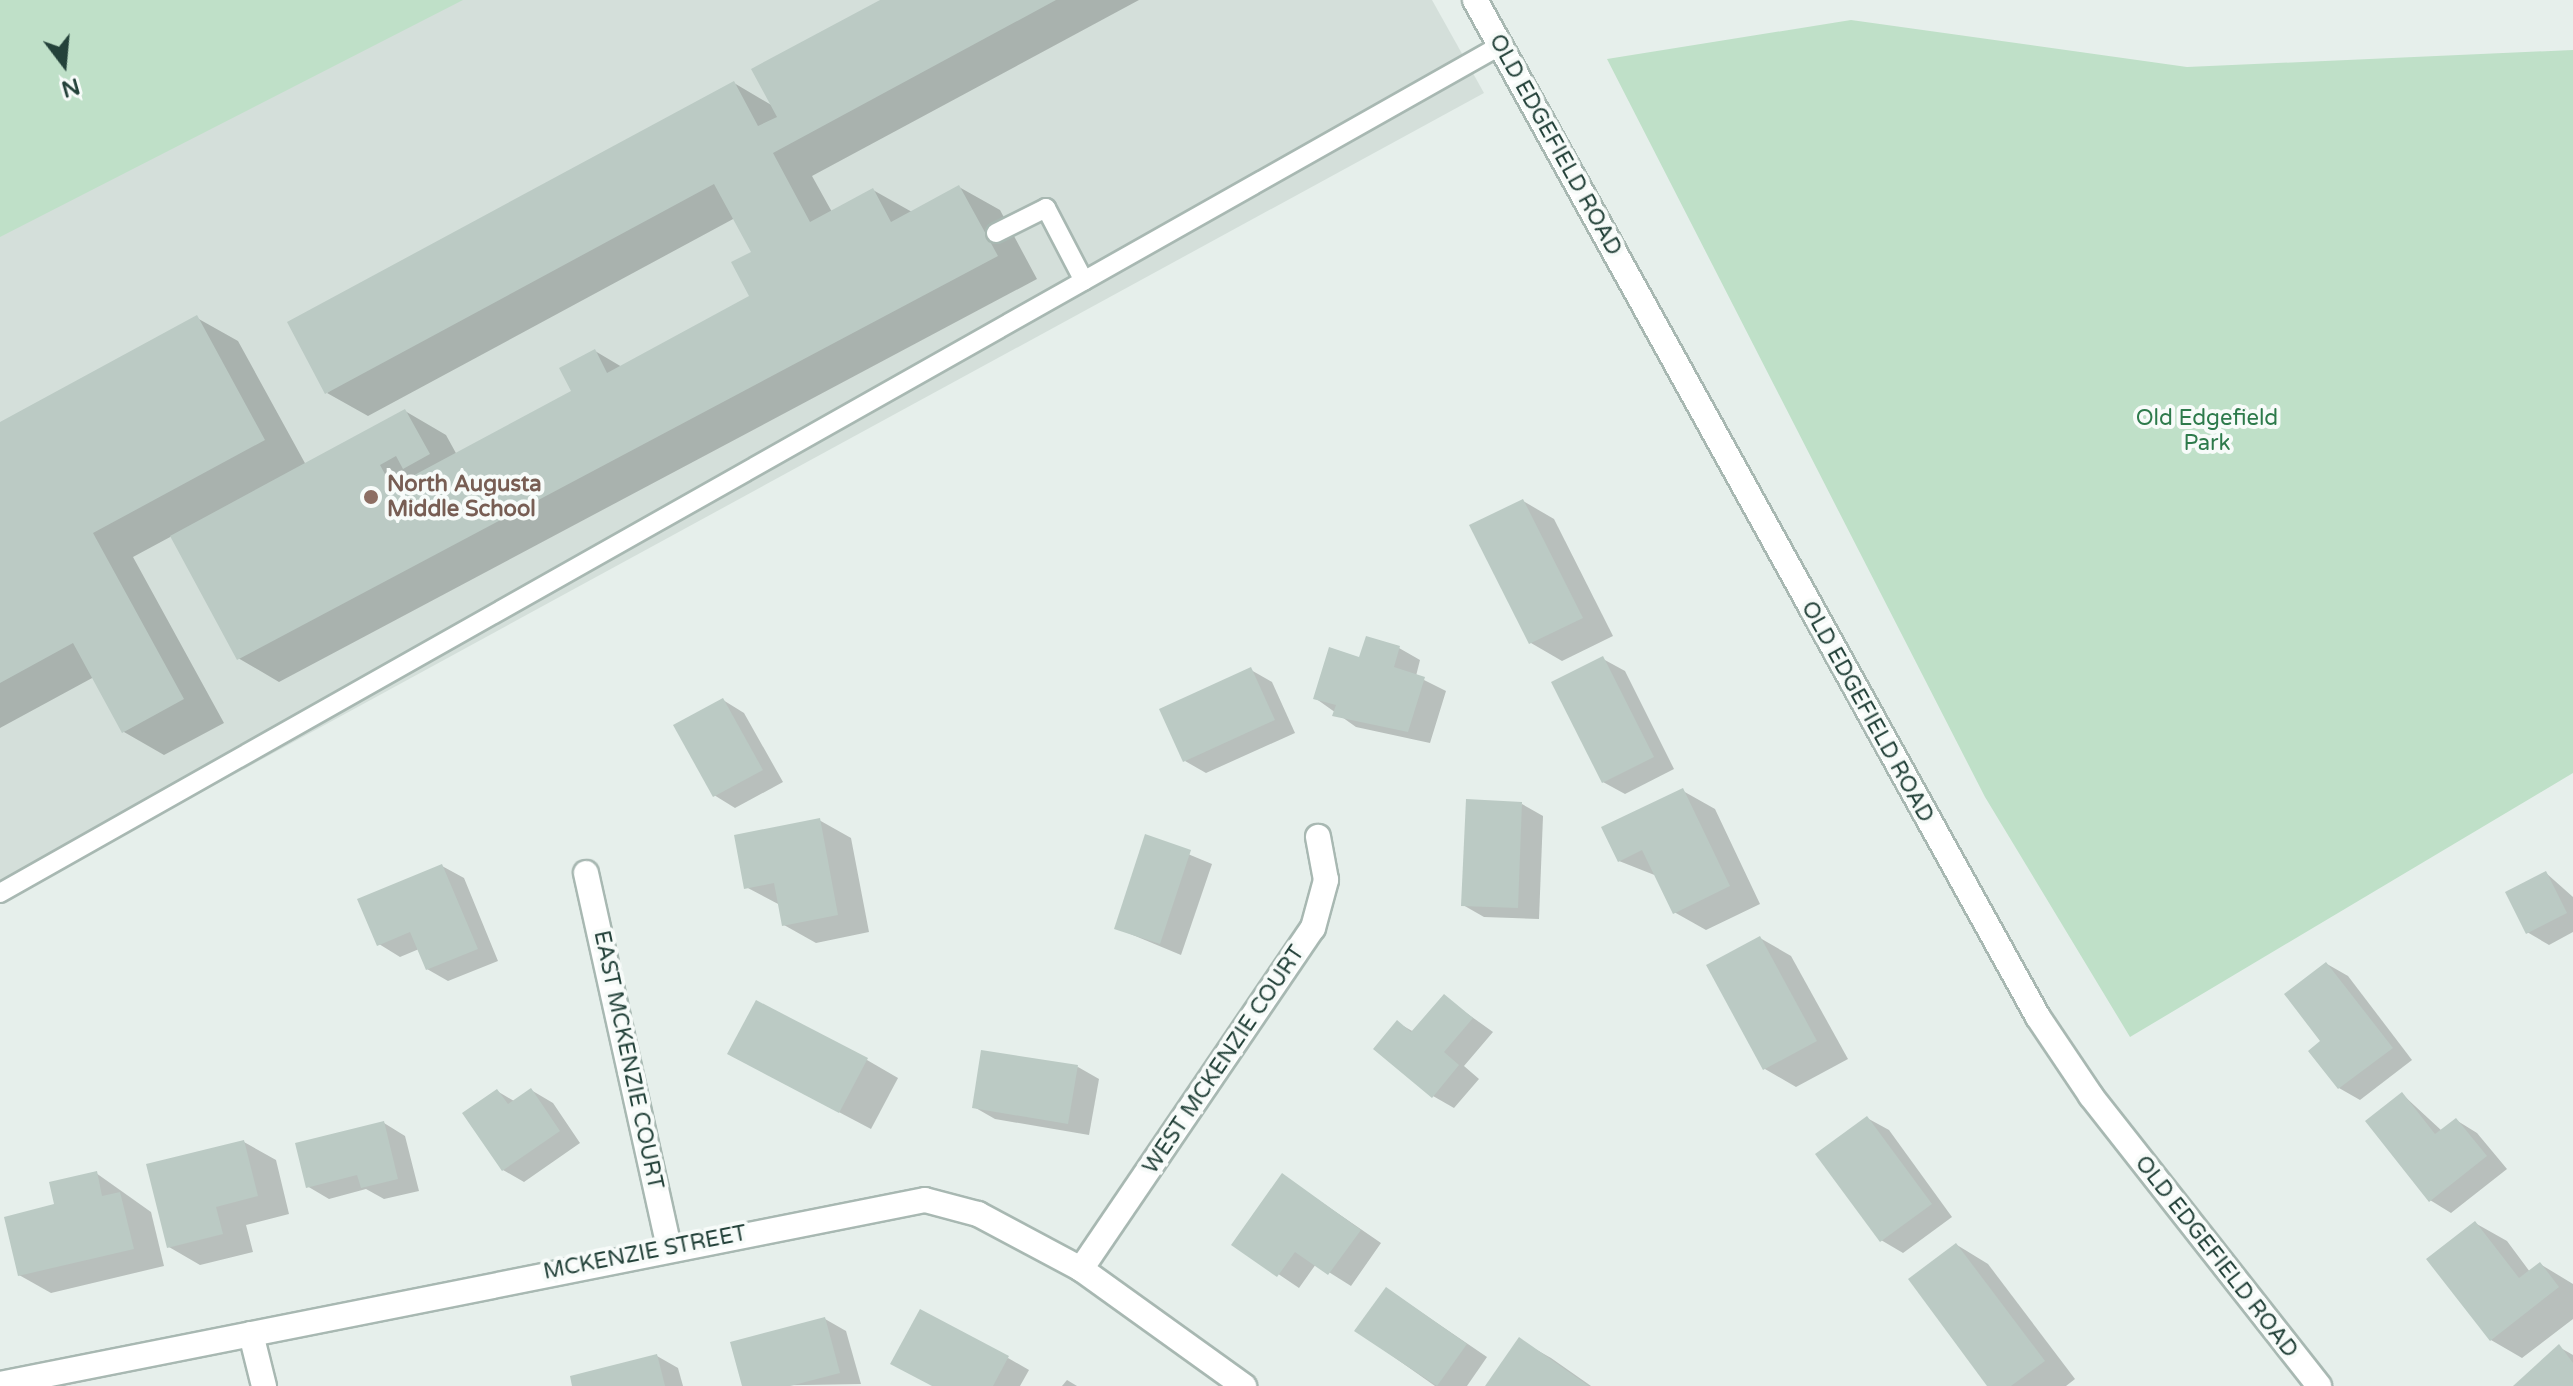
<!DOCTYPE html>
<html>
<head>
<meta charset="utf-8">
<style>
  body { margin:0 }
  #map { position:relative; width:2573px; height:1386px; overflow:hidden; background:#e6efeb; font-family:"Varela Round",sans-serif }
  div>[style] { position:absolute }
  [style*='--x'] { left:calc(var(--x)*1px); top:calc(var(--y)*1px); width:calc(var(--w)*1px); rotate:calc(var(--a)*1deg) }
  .built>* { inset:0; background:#d4dfda }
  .green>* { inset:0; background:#bfe0c8 }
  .shadow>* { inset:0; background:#0003 }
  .building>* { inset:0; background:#bbcac4 }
  .roads { filter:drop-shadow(2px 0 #a8b8b2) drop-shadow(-2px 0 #a8b8b2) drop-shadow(0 2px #a8b8b2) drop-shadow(0 -2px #a8b8b2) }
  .lane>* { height:18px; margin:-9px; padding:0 9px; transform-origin:9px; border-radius:9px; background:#fff }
  .street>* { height:24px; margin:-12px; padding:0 12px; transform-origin:12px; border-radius:12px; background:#fff }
  .secondary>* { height:24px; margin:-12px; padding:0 12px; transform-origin:12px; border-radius:12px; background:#fff }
  .dots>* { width:22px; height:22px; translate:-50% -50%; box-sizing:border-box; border:4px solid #f7fbf9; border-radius:50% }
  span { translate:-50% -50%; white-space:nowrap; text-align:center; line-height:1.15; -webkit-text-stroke:8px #f7fbf9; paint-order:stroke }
  .street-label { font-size:22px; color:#24423a }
  .park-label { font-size:22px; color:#2d7a4b }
  .education-label { font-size:22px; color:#785e54; font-weight:700 }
  .left { translate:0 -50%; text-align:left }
  .north { position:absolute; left:24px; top:24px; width:80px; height:80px; -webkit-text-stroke:6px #f7fbf9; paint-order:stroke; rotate:164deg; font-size:22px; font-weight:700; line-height:32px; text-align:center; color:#24423a }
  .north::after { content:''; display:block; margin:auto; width:28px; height:36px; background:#24423a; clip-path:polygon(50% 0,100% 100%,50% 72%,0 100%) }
</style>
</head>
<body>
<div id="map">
  <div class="built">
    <i style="clip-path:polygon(0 0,1432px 0,1484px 93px,0 902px)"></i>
  </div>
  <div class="green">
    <i style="clip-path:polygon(0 0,463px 0,0 237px)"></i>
    <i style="clip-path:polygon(1851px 20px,2187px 67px,2573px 50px,2573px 773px,2130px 1037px,1985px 797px,1607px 59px)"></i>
  </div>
  <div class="shadow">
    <i style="clip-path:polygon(890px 0,1139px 0,812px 176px,832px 212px,873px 190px,912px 212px,959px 187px,1000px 210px,1037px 279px,279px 682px,238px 658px,172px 536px,133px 557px,224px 723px,164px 755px,124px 732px,94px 677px,0 728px,0 425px,197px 318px,238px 341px,306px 465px,405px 411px,446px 435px,457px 455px,574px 392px,595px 351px,622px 367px,752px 296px,754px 253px,735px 218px,368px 416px,327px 393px,734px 83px,773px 106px)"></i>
    <i style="clip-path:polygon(1523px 501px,1554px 519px,1613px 636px,1562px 661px,1531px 643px)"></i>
    <i style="clip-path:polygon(1399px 648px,1420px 660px,1416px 676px,1446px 691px,1430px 743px,1356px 727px,1315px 698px,1360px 659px)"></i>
    <i style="clip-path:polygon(1603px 659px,1625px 671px,1674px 769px,1625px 794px,1603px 782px)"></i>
    <i style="clip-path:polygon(1251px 670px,1272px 682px,1295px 733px,1206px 773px,1185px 761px)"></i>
    <i style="clip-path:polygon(723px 700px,744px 713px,783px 782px,735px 808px,714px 795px)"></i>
    <i style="clip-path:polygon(1683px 791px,1715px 809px,1760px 904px,1706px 930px,1674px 912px,1657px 876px,1619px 861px)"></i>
    <i style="clip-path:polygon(1522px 804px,1543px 816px,1539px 919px,1484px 917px,1463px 905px)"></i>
    <i style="clip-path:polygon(819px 820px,851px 838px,869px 932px,816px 943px,784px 925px,780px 905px,746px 887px)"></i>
    <i style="clip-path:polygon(1147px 837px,1212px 864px,1181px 955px,1116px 928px)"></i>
    <i style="clip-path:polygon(442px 866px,464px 878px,498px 961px,448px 981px,427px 969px,419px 949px,400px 957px,379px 944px)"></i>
    <i style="clip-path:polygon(2546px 873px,2573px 897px,2573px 932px,2549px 945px,2527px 932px)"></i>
    <i style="clip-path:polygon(1760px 938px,1791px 956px,1848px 1059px,1796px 1087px,1765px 1069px)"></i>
    <i style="clip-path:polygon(2327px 964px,2348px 976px,2412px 1060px,2360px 1100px,2339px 1088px,2323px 1041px)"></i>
    <i style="clip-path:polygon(1444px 997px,1493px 1032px,1464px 1066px,1479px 1079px,1454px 1108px,1433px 1096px,1398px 1023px,1414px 1032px)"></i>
    <i style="clip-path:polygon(867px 1060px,898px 1078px,871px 1129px,761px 1071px)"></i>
    <i style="clip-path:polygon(1078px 1067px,1099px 1079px,1089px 1135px,995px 1119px,974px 1107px)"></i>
    <i style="clip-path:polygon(531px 1090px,553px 1103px,580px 1143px,524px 1182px,503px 1170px,497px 1091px,514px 1101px)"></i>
    <i style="clip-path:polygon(2402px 1094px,2442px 1131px,2456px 1120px,2477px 1133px,2507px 1169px,2451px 1213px,2430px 1200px)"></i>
    <i style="clip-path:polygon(1867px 1118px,1889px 1130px,1952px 1217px,1903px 1253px,1881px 1240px)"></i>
    <i style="clip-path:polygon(384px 1123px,405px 1136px,419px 1191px,384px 1199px,366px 1189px,329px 1199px,307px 1186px)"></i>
    <i style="clip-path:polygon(244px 1142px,276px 1160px,289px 1214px,246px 1225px,253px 1252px,200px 1265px,169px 1247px)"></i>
    <i style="clip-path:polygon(96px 1173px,151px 1212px,164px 1266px,51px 1293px,19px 1275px,57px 1206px)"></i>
    <i style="clip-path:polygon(1282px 1175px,1381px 1243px,1351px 1286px,1316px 1264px,1299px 1288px,1234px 1244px)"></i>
    <i style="clip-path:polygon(2475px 1223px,2507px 1241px,2530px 1272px,2540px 1264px,2573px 1284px,2573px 1319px,2522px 1358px,2491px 1340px)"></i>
    <i style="clip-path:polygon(1957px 1245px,1988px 1264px,2075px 1379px,2066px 1386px,1989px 1386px)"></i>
    <i style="clip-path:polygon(1387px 1289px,1487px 1357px,1467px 1386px,1435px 1386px,1357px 1331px)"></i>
    <i style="clip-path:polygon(825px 1319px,846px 1331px,861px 1384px,744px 1386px)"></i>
    <i style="clip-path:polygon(1519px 1340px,1551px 1358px,1591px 1386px,1487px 1386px)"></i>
    <i style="clip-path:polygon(2559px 1347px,2573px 1355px,2573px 1386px,2516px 1386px)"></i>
    <i style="clip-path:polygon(657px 1356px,678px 1368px,683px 1386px,574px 1386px)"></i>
    <i style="clip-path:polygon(1008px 1358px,1029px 1370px,1020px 1386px,934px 1386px)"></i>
    <i style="clip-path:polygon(1067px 1380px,1077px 1386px,1062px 1386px)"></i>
  </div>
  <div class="building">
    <i style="clip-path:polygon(880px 0,1056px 0,773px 153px,810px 222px,873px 188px,891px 222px,959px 185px,998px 256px,237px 660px,170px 536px,405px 409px,430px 454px,403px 469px,396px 456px,380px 465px,392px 487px,571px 391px,559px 368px,595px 349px,607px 373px,749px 296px,731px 262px,751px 252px,714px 184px,325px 394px,287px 322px,734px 81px,758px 126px,777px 117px,751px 69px)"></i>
    <i style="clip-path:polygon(197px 315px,265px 440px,93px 533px,184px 699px,122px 733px,73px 643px,0 683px,0 422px)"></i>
    <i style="clip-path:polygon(1523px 499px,1583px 618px,1529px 644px,1469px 525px)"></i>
    <i style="clip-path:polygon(1366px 636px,1400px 646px,1394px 667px,1425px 677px,1408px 732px,1332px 716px,1336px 705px,1313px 699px,1329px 647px,1359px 657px)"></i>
    <i style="clip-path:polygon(1603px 656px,1654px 757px,1602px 783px,1551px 682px)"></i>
    <i style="clip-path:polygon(1251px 667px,1275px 720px,1183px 762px,1159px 709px)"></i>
    <i style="clip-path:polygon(723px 698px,763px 770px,713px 797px,673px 725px)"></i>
    <i style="clip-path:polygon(1683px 788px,1730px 886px,1673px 914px,1642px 850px,1618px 862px,1601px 827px)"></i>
    <i style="clip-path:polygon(1466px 799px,1522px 802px,1518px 908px,1461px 906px)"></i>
    <i style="clip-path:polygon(820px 818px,838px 915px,782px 926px,774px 883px,744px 889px,734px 835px)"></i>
    <i style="clip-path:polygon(1145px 834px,1191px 850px,1160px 944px,1114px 929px)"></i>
    <i style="clip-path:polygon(442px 864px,478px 949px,426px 970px,410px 932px,377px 946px,357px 899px)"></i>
    <i style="clip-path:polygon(2546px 871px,2567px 913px,2526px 934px,2505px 892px)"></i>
    <i style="clip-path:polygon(1760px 936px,1817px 1041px,1763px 1070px,1706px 965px)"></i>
    <i style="clip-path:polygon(2326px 962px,2393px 1048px,2338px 1089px,2308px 1051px,2320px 1041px,2284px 994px)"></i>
    <i style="clip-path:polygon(1444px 994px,1473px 1018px,1444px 1052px,1459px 1065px,1432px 1098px,1373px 1049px,1397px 1020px,1411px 1032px)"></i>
    <i style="clip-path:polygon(756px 1000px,868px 1058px,839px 1113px,727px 1054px)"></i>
    <i style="clip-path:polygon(981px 1050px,1078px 1065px,1068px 1124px,972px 1108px)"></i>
    <i style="clip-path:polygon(531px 1088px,560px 1131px,502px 1171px,462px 1113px,497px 1089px,508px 1104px)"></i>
    <i style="clip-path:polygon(2402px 1092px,2435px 1134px,2456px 1118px,2487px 1156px,2429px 1202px,2365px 1121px)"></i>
    <i style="clip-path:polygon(1867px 1116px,1932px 1204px,1880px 1242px,1815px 1154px)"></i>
    <i style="clip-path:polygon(384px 1121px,398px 1179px,361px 1188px,357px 1175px,306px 1188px,295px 1143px)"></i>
    <i style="clip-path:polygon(244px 1140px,258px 1196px,216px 1207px,223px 1234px,167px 1248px,146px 1164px)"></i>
    <i style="clip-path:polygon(97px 1171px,102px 1196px,120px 1192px,134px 1249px,18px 1276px,4px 1217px,54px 1204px,49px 1182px)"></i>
    <i style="clip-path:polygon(1282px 1173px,1361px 1230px,1328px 1275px,1295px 1252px,1277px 1277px,1231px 1245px)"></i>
    <i style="clip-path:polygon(2475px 1221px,2519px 1278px,2540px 1262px,2559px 1287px,2490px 1341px,2426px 1259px)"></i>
    <i style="clip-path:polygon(1956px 1243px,2045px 1361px,2011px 1386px,1987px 1386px,1908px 1279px)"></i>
    <i style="clip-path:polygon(1386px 1287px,1467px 1344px,1437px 1386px,1354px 1331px)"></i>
    <i style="clip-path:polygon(920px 1309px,1009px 1356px,993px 1386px,932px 1386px,890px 1364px)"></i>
    <i style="clip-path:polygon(825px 1317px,840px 1373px,790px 1386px,742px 1386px,730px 1342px)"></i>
    <i style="clip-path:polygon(1519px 1337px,1589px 1386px,1485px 1386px)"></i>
    <i style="clip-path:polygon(2559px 1344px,2573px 1363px,2573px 1386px,2513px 1386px)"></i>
    <i style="clip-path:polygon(657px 1354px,665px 1386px,572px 1386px,570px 1376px)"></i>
  </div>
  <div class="roads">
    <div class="lane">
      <i style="--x:996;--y:233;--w:56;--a:-26.6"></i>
      <i style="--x:1046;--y:208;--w:82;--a:62.5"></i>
      <i style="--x:0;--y:893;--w:1724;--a:-29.46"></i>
    </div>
    <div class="street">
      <i style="--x:586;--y:873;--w:383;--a:77.5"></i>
      <i style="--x:1081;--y:1269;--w:412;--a:-55.8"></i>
      <i style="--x:1313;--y:928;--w:50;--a:-74.8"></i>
      <i style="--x:1326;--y:880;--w:44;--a:-100.5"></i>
      <i style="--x:251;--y:1334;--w:54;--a:76"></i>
      <i style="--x:0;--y:1384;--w:943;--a:-11.25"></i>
      <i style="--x:925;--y:1200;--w:55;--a:14.8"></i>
      <i style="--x:978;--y:1214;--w:117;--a:28.1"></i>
      <i style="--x:1081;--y:1269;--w:201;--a:35.7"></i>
    </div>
    <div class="secondary">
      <i style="--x:1475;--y:0;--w:1162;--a:61.03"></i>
      <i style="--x:2038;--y:1017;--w:95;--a:56.1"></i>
      <i style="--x:2091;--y:1096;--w:369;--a:51.8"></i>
    </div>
  </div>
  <div class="dots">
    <i style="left:371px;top:497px;background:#8d6e63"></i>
  </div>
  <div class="street-label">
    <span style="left:1555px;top:145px;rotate:61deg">OLD EDGEFIELD ROAD</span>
    <span style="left:1867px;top:712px;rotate:61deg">OLD EDGEFIELD ROAD</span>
    <span style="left:628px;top:1060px;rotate:78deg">EAST MCKENZIE COURT</span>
    <span style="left:1224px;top:1060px;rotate:-56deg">WEST MCKENZIE COURT</span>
    <span style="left:645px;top:1253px;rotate:-11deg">MCKENZIE STREET</span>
    <span style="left:2216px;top:1257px;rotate:52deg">OLD EDGEFIELD ROAD</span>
  </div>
  <div class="park-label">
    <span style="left:2207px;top:431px">Old Edgefield<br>Park</span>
  </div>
  <div class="education-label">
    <span class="left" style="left:387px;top:497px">North Augusta<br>Middle School</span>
  </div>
  <div class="north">N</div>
</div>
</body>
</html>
